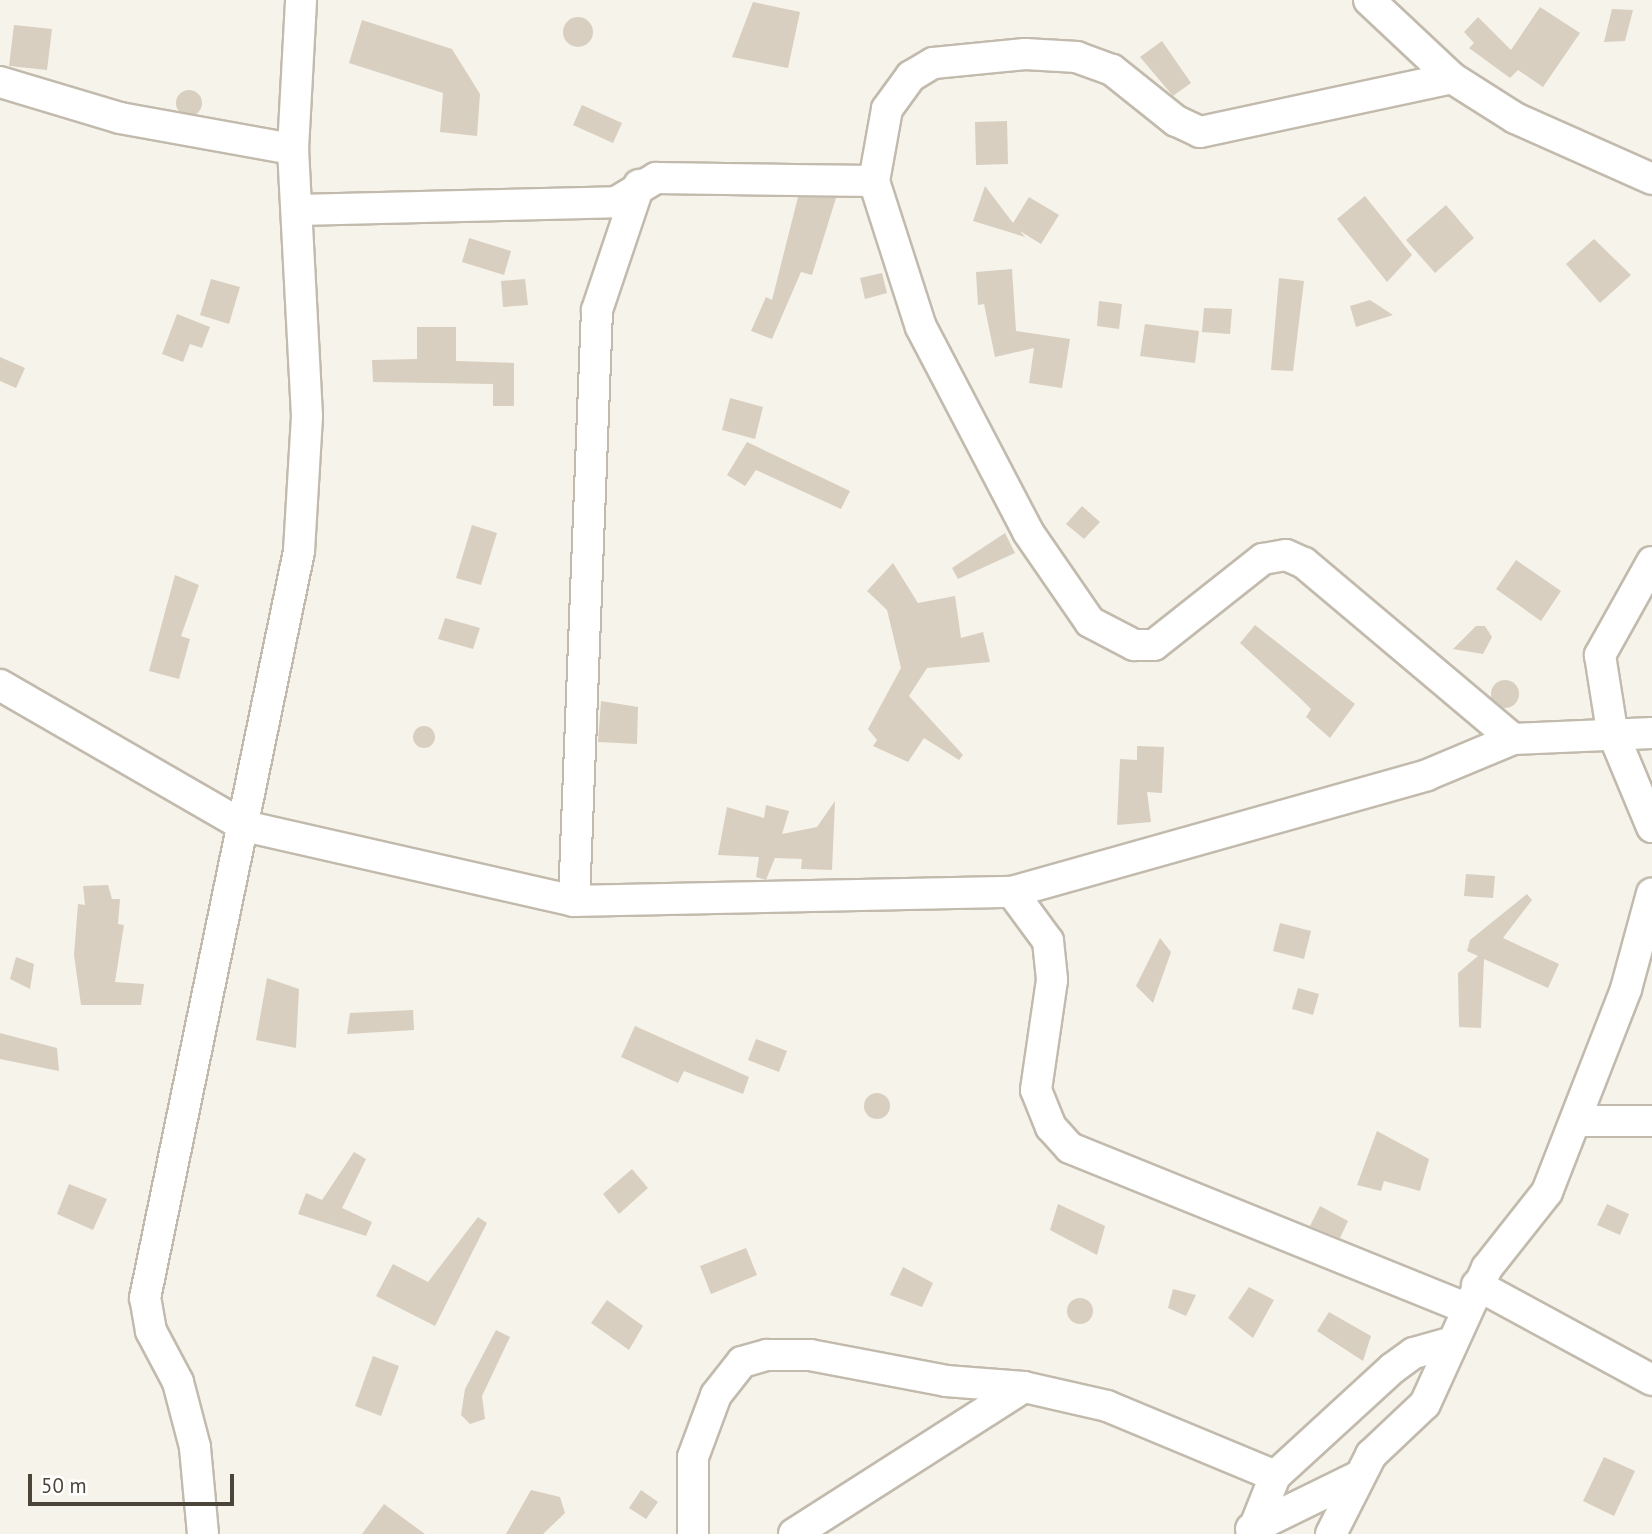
<!DOCTYPE html>
<html>
<head>
<meta charset="utf-8">
<style>
  body { margin:0 }
  #map { position:relative; width:1652px; height:1534px; overflow:hidden; background:#f6f3eb; font-family:"PT Sans",sans-serif }
  div>[style] { position:absolute }
  [style*='--x'] { left:calc(var(--x)*1px); top:calc(var(--y)*1px); width:calc(var(--w)*1px); rotate:calc(var(--a)*1deg) }
  .building>* { inset:0; background:#d8cfc0 }
  .round { border-radius:50% }
  .roads { filter:drop-shadow(2px 0 #c2bbad) drop-shadow(-2px 0 #c2bbad) drop-shadow(0 2px #c2bbad) drop-shadow(0 -2px #c2bbad) }
  .minor>* { height:30px; margin:-15px; padding:0 15px; transform-origin:15px; border-radius:15px; background:#fff }
  span { translate:-50% -50%; white-space:nowrap; text-align:center; line-height:1.15; -webkit-text-stroke:7px #fff; paint-order:stroke }
  .scale { position:absolute; left:28px; top:1474px; width:206px; height:32px; box-sizing:border-box; border:4px solid #4b4439; border-top:0; padding-left:9px; font-size:21px; line-height:24px; white-space:nowrap; color:#4b4439; -webkit-text-stroke:5px #fff; paint-order:stroke }
</style>
</head>
<body>
<div id="map">
  <div class="building">
    <i style="clip-path:polygon(753px 2px,800px 12px,788px 68px,732px 57px)"></i>
    <i style="clip-path:polygon(1540px 7px,1580px 33px,1543px 87px,1518px 70px,1510px 78px,1469px 48px,1474px 43px,1464px 32px,1478px 17px,1511px 50px)"></i>
    <i style="clip-path:polygon(1612px 9px,1633px 10px,1625px 41px,1604px 42px)"></i>
    <i class="round" style="left:563px;top:17px;width:30px;height:30px"></i>
    <i style="clip-path:polygon(362px 20px,452px 49px,480px 94px,477px 136px,440px 132px,443px 93px,349px 63px)"></i>
    <i style="clip-path:polygon(14px 25px,52px 29px,47px 70px,9px 66px)"></i>
    <i style="clip-path:polygon(1162px 41px,1191px 83px,1173px 96px,1140px 57px)"></i>
    <i class="round" style="left:176px;top:90px;width:26px;height:26px"></i>
    <i style="clip-path:polygon(582px 105px,622px 123px,613px 143px,573px 125px)"></i>
    <i style="clip-path:polygon(1007px 121px,1008px 164px,976px 165px,975px 122px)"></i>
    <i style="clip-path:polygon(985px 186px,1013px 223px,1029px 197px,1059px 215px,1041px 244px,1020px 231px,1025px 237px,973px 221px)"></i>
    <i style="clip-path:polygon(1365px 196px,1412px 255px,1387px 282px,1337px 219px)"></i>
    <i style="clip-path:polygon(798px 197px,836px 198px,812px 275px,801px 272px,772px 339px,751px 331px,766px 297px,772px 300px)"></i>
    <i style="clip-path:polygon(1446px 205px,1474px 238px,1435px 273px,1406px 240px)"></i>
    <i style="clip-path:polygon(469px 238px,511px 251px,504px 275px,462px 262px)"></i>
    <i style="clip-path:polygon(1594px 239px,1631px 275px,1600px 303px,1566px 264px)"></i>
    <i style="clip-path:polygon(1012px 269px,1016px 331px,1070px 339px,1062px 388px,1029px 383px,1034px 348px,995px 357px,984px 304px,978px 305px,976px 272px)"></i>
    <i style="clip-path:polygon(882px 273px,887px 293px,865px 299px,860px 278px)"></i>
    <i style="clip-path:polygon(1279px 278px,1304px 281px,1293px 371px,1271px 370px)"></i>
    <i style="clip-path:polygon(211px 279px,240px 287px,229px 324px,200px 315px)"></i>
    <i style="clip-path:polygon(525px 279px,528px 305px,503px 307px,501px 281px)"></i>
    <i style="clip-path:polygon(1370px 300px,1393px 315px,1356px 327px,1350px 306px)"></i>
    <i style="clip-path:polygon(1099px 301px,1122px 304px,1119px 329px,1097px 326px)"></i>
    <i style="clip-path:polygon(1204px 308px,1232px 309px,1230px 334px,1202px 332px)"></i>
    <i style="clip-path:polygon(177px 314px,210px 327px,202px 348px,190px 344px,183px 362px,162px 354px)"></i>
    <i style="clip-path:polygon(1145px 324px,1199px 331px,1195px 363px,1140px 356px)"></i>
    <i style="clip-path:polygon(417px 327px,456px 327px,456px 361px,514px 363px,514px 406px,493px 406px,493px 384px,373px 382px,372px 360px,417px 359px)"></i>
    <i style="clip-path:polygon(0 357px,25px 368px,16px 388px,0 381px)"></i>
    <i style="clip-path:polygon(730px 398px,763px 407px,755px 439px,722px 430px)"></i>
    <i style="clip-path:polygon(747px 442px,850px 491px,841px 509px,756px 470px,745px 486px,727px 475px)"></i>
    <i style="clip-path:polygon(1082px 506px,1100px 522px,1084px 539px,1066px 524px)"></i>
    <i style="clip-path:polygon(472px 525px,497px 533px,481px 585px,456px 578px)"></i>
    <i style="clip-path:polygon(1005px 533px,1015px 553px,958px 579px,952px 568px)"></i>
    <i style="clip-path:polygon(1516px 560px,1561px 591px,1541px 621px,1496px 589px)"></i>
    <i style="clip-path:polygon(893px 563px,918px 603px,955px 596px,961px 638px,983px 632px,990px 662px,927px 668px,909px 696px,963px 755px,959px 760px,924px 738px,908px 762px,873px 746px,877px 740px,868px 729px,901px 668px,887px 610px,867px 591px)"></i>
    <i style="clip-path:polygon(175px 575px,199px 585px,181px 636px,190px 639px,179px 679px,149px 671px)"></i>
    <i style="clip-path:polygon(445px 618px,480px 628px,473px 649px,438px 639px)"></i>
    <i style="clip-path:polygon(1255px 625px,1355px 704px,1330px 738px,1306px 717px,1311px 709px,1301px 699px,1240px 643px)"></i>
    <i style="clip-path:polygon(1476px 626px,1485px 626px,1492px 637px,1483px 654px,1453px 649px)"></i>
    <i class="round" style="left:1491px;top:680px;width:28px;height:28px"></i>
    <i style="clip-path:polygon(601px 701px,638px 707px,637px 744px,598px 742px)"></i>
    <i class="round" style="left:413px;top:726px;width:22px;height:22px"></i>
    <i style="clip-path:polygon(1137px 746px,1164px 747px,1162px 793px,1147px 792px,1151px 822px,1117px 825px,1120px 759px,1137px 760px)"></i>
    <i style="clip-path:polygon(835px 801px,832px 870px,801px 869px,802px 859px,775px 858px,766px 880px,756px 877px,759px 857px,718px 855px,727px 807px,764px 818px,766px 805px,789px 811px,782px 834px,817px 827px)"></i>
    <i style="clip-path:polygon(1466px 874px,1495px 876px,1493px 898px,1464px 896px)"></i>
    <i style="clip-path:polygon(108px 885px,112px 899px,120px 899px,118px 924px,124px 925px,115px 982px,144px 984px,141px 1005px,81px 1005px,74px 955px,78px 904px,85px 905px,83px 886px)"></i>
    <i style="clip-path:polygon(1527px 894px,1532px 900px,1503px 938px,1559px 964px,1548px 988px,1484px 959px,1481px 1028px,1459px 1027px,1458px 973px,1478px 956px,1467px 951px,1470px 940px)"></i>
    <i style="clip-path:polygon(1280px 923px,1311px 931px,1304px 959px,1273px 951px)"></i>
    <i style="clip-path:polygon(1160px 938px,1171px 952px,1153px 1003px,1136px 986px)"></i>
    <i style="clip-path:polygon(16px 957px,34px 964px,30px 989px,10px 979px)"></i>
    <i style="clip-path:polygon(267px 978px,299px 989px,296px 1048px,256px 1040px)"></i>
    <i style="clip-path:polygon(1298px 988px,1319px 994px,1313px 1015px,1292px 1009px)"></i>
    <i style="clip-path:polygon(413px 1010px,414px 1030px,347px 1034px,350px 1013px)"></i>
    <i style="clip-path:polygon(635px 1026px,749px 1077px,743px 1094px,684px 1071px,678px 1083px,621px 1057px)"></i>
    <i style="clip-path:polygon(0 1033px,57px 1048px,59px 1071px,0 1059px)"></i>
    <i style="clip-path:polygon(756px 1039px,787px 1051px,779px 1072px,748px 1060px)"></i>
    <i class="round" style="left:864px;top:1093px;width:26px;height:26px"></i>
    <i style="clip-path:polygon(1377px 1131px,1429px 1159px,1420px 1191px,1384px 1181px,1381px 1191px,1357px 1185px)"></i>
    <i style="clip-path:polygon(354px 1152px,366px 1159px,342px 1208px,372px 1222px,366px 1236px,298px 1214px,306px 1193px,322px 1200px)"></i>
    <i style="clip-path:polygon(632px 1169px,648px 1188px,619px 1214px,603px 1194px)"></i>
    <i style="clip-path:polygon(69px 1184px,107px 1199px,93px 1230px,57px 1214px)"></i>
    <i style="clip-path:polygon(1058px 1204px,1105px 1226px,1097px 1255px,1050px 1230px)"></i>
    <i style="clip-path:polygon(1607px 1204px,1629px 1214px,1620px 1235px,1597px 1225px)"></i>
    <i style="clip-path:polygon(1320px 1206px,1348px 1221px,1340px 1238px,1310px 1226px)"></i>
    <i style="clip-path:polygon(478px 1217px,487px 1223px,435px 1326px,376px 1296px,393px 1264px,428px 1282px)"></i>
    <i style="clip-path:polygon(746px 1248px,757px 1275px,711px 1294px,700px 1266px)"></i>
    <i style="clip-path:polygon(903px 1267px,933px 1283px,922px 1307px,890px 1295px)"></i>
    <i style="clip-path:polygon(1249px 1287px,1274px 1300px,1253px 1338px,1228px 1318px)"></i>
    <i style="clip-path:polygon(1173px 1289px,1196px 1295px,1186px 1316px,1168px 1308px)"></i>
    <i class="round" style="left:1067px;top:1298px;width:26px;height:26px"></i>
    <i style="clip-path:polygon(607px 1300px,643px 1326px,629px 1350px,591px 1323px)"></i>
    <i style="clip-path:polygon(1329px 1312px,1371px 1336px,1363px 1361px,1317px 1331px)"></i>
    <i style="clip-path:polygon(496px 1330px,510px 1337px,482px 1396px,485px 1419px,470px 1424px,461px 1415px,465px 1389px)"></i>
    <i style="clip-path:polygon(373px 1356px,399px 1366px,381px 1416px,355px 1406px)"></i>
    <i style="clip-path:polygon(1604px 1457px,1635px 1471px,1614px 1516px,1583px 1501px)"></i>
    <i style="clip-path:polygon(531px 1490px,560px 1497px,565px 1513px,543px 1534px,506px 1534px)"></i>
    <i style="clip-path:polygon(641px 1490px,658px 1502px,646px 1519px,629px 1508px)"></i>
    <i style="clip-path:polygon(384px 1504px,425px 1534px,362px 1534px)"></i>
  </div>
  <div class="roads">
    <div class="minor">
      <i style="--x:1369;--y:0;--w:114;--a:43.2"></i>
      <i style="--x:1452;--y:78;--w:75;--a:32.4"></i>
      <i style="--x:1515;--y:118;--w:150;--a:24"></i>
      <i style="--x:1452;--y:78;--w:258;--a:167.9"></i>
      <i style="--x:1200;--y:132;--w:26;--a:-155"></i>
      <i style="--x:1176;--y:121;--w:82;--a:-141.4"></i>
      <i style="--x:1112;--y:70;--w:37;--a:-160"></i>
      <i style="--x:1077;--y:57;--w:52;--a:-176.7"></i>
      <i style="--x:1025;--y:54;--w:92;--a:174.4"></i>
      <i style="--x:933;--y:63;--w:26;--a:149"></i>
      <i style="--x:911;--y:76;--w:41;--a:126"></i>
      <i style="--x:887;--y:109;--w:73;--a:100.2"></i>
      <i style="--x:874;--y:181;--w:153;--a:72.2"></i>
      <i style="--x:921;--y:327;--w:231;--a:62.4"></i>
      <i style="--x:1028;--y:532;--w:109;--a:55.4"></i>
      <i style="--x:1090;--y:622;--w:50;--a:27.6"></i>
      <i style="--x:1134;--y:645;--w:20;--a:0"></i>
      <i style="--x:1154;--y:645;--w:139;--a:-38.3"></i>
      <i style="--x:1263;--y:559;--w:23;--a:-10"></i>
      <i style="--x:1286;--y:555;--w:20;--a:24"></i>
      <i style="--x:1304;--y:563;--w:273;--a:40.1"></i>
      <i style="--x:0;--y:82;--w:125;--a:16.7"></i>
      <i style="--x:120;--y:118;--w:176;--a:10.2"></i>
      <i style="--x:298;--y:210;--w:318;--a:-1.4"></i>
      <i style="--x:616;--y:202;--w:47;--a:-31"></i>
      <i style="--x:656;--y:178;--w:218;--a:0.8"></i>
      <i style="--x:1652;--y:562;--w:107;--a:119.2"></i>
      <i style="--x:1600;--y:655;--w:77;--a:81"></i>
      <i style="--x:1612;--y:731;--w:104;--a:67.4"></i>
      <i style="--x:0;--y:685;--w:282;--a:30"></i>
      <i style="--x:244;--y:826;--w:338;--a:12.8"></i>
      <i style="--x:574;--y:901;--w:438;--a:-1.2"></i>
      <i style="--x:1012;--y:892;--w:431;--a:-15.7"></i>
      <i style="--x:1427;--y:775;--w:93;--a:-22.7"></i>
      <i style="--x:1513;--y:739;--w:139;--a:-2.5"></i>
      <i style="--x:1012;--y:892;--w:61;--a:53.7"></i>
      <i style="--x:1048;--y:941;--w:39;--a:84"></i>
      <i style="--x:1052;--y:980;--w:111;--a:98.3"></i>
      <i style="--x:1036;--y:1090;--w:40;--a:68"></i>
      <i style="--x:1051;--y:1127;--w:28;--a:48"></i>
      <i style="--x:1070;--y:1148;--w:427;--a:22"></i>
      <i style="--x:574;--y:901;--w:591;--a:-87.77"></i>
      <i style="--x:597;--y:310;--w:132;--a:-71.4"></i>
      <i style="--x:1580;--y:1121;--w:72;--a:0"></i>
      <i style="--x:1477;--y:1285;--w:199;--a:28.5"></i>
      <i style="--x:1255;--y:1526;--w:54;--a:-68.2"></i>
      <i style="--x:1275;--y:1476;--w:160;--a:-42.5"></i>
      <i style="--x:1393;--y:1368;--w:26;--a:-36"></i>
      <i style="--x:1414;--y:1353;--w:37;--a:-16"></i>
      <i style="--x:1251;--y:1529;--w:120;--a:-26.1"></i>
      <i style="--x:203;--y:1534;--w:87;--a:-95.3"></i>
      <i style="--x:195;--y:1447;--w:67;--a:-104.7"></i>
      <i style="--x:178;--y:1382;--w:58;--a:-117.9"></i>
      <i style="--x:151;--y:1331;--w:34;--a:-100"></i>
      <i style="--x:145;--y:1298;--w:763;--a:-78.35"></i>
      <i style="--x:299;--y:551;--w:135;--a:-86.6"></i>
      <i style="--x:307;--y:416;--w:267;--a:-93"></i>
      <i style="--x:293;--y:149;--w:149;--a:-86.9"></i>
      <i style="--x:693;--y:1534;--w:77;--a:-90"></i>
      <i style="--x:693;--y:1457;--w:66;--a:-69.6"></i>
      <i style="--x:716;--y:1395;--w:42;--a:-51.8"></i>
      <i style="--x:742;--y:1362;--w:26;--a:-16"></i>
      <i style="--x:767;--y:1355;--w:43;--a:0"></i>
      <i style="--x:810;--y:1355;--w:138;--a:10.8"></i>
      <i style="--x:946;--y:1381;--w:78;--a:4.4"></i>
      <i style="--x:794;--y:1534;--w:273;--a:-32.6"></i>
      <i style="--x:1024;--y:1387;--w:85;--a:12.9"></i>
      <i style="--x:1107;--y:1406;--w:182;--a:22.6"></i>
      <i style="--x:1331;--y:1534;--w:89;--a:-63.1"></i>
      <i style="--x:1371;--y:1455;--w:74;--a:-43.4"></i>
      <i style="--x:1425;--y:1404;--w:149;--a:-65.5"></i>
      <i style="--x:1487;--y:1268;--w:97;--a:-51.7"></i>
      <i style="--x:1547;--y:1192;--w:218;--a:-68.7"></i>
      <i style="--x:1626;--y:989;--w:99;--a:-74.8"></i>
    </div>
  </div>
  <div class="scale">50 m</div>
</div>
</body>
</html>
